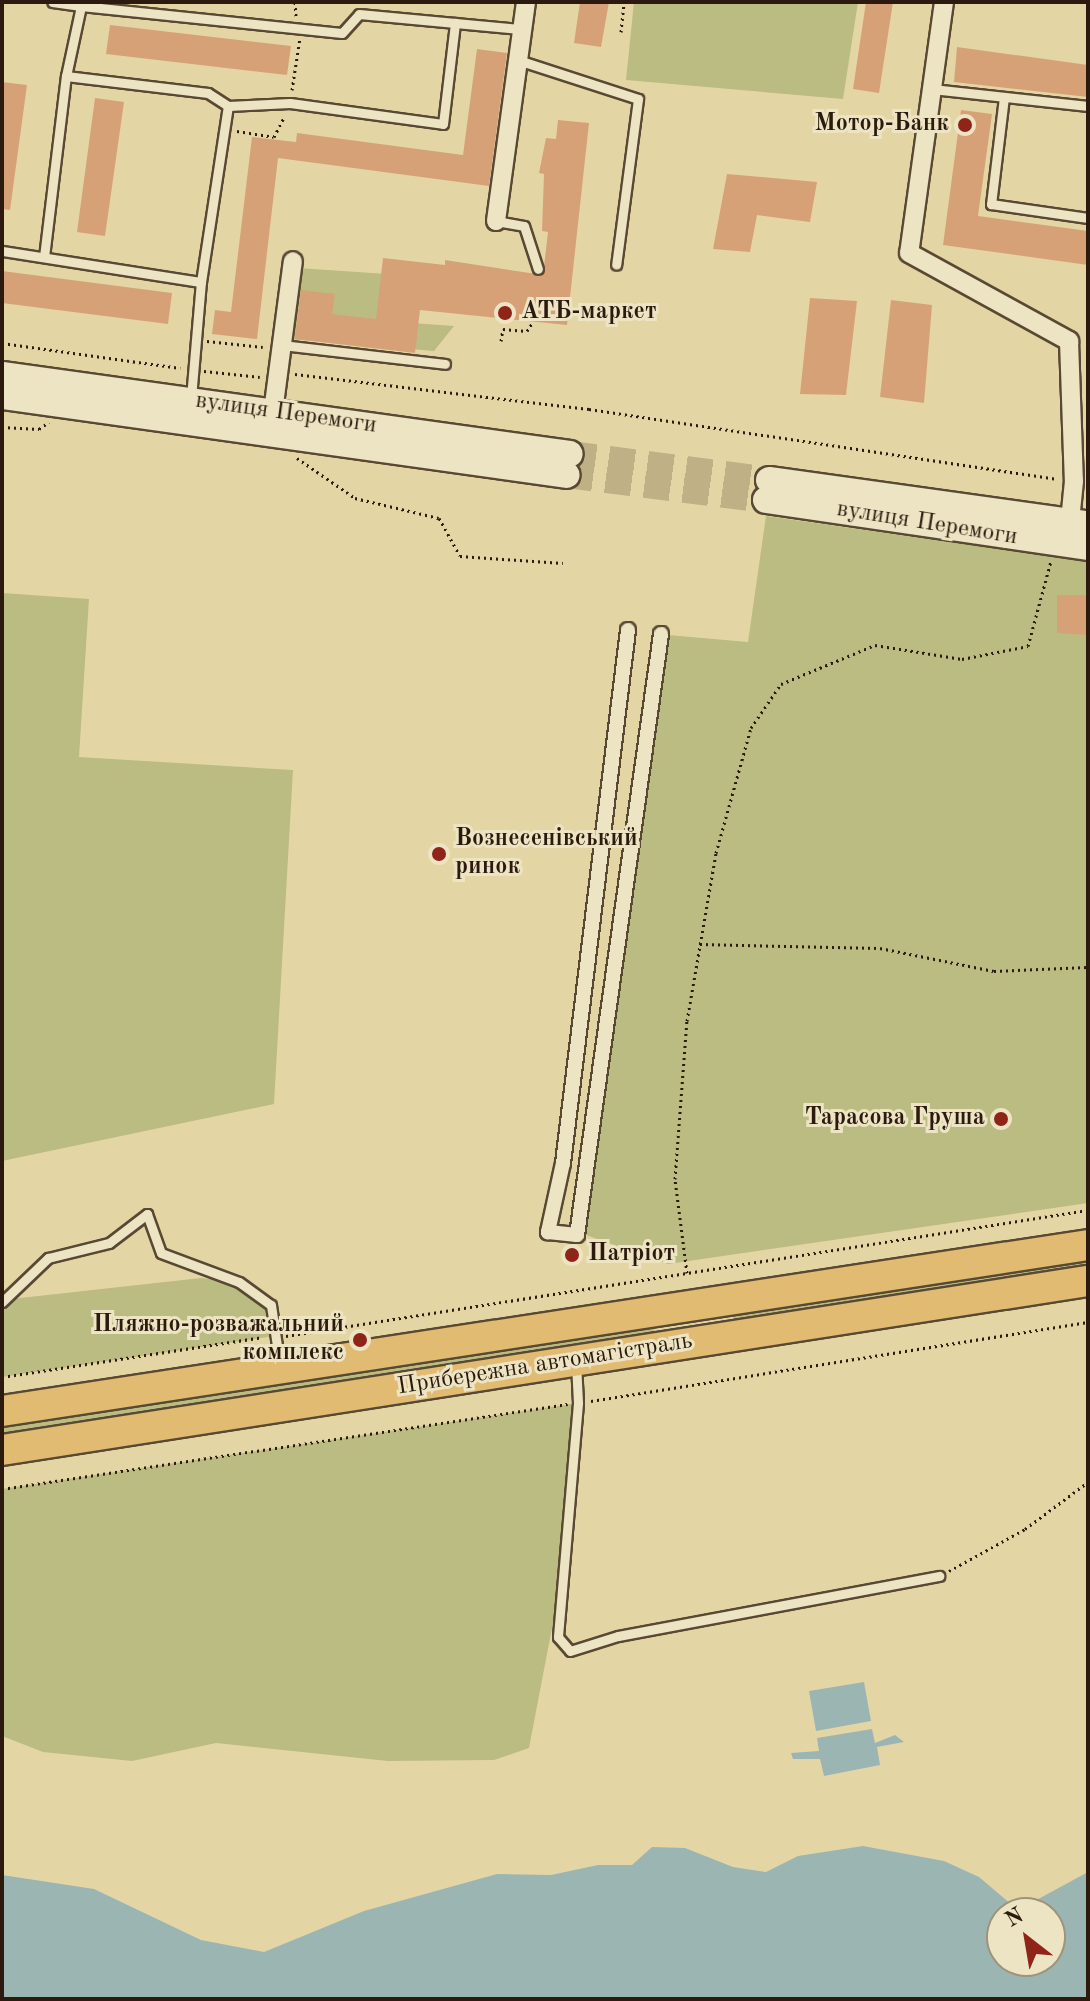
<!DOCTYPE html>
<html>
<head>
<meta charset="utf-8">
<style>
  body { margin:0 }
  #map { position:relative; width:1090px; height:2001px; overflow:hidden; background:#e4d6a4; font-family:"Old Standard TT",serif }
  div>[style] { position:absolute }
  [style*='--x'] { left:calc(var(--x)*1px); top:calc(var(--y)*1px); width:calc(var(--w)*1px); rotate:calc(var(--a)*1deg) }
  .green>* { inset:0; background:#bbbc81 }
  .water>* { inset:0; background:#9bb6b2 }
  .building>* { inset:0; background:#d7a178 }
  .secondary-tunnel>* { height:26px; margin-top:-13px; transform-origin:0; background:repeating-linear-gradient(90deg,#bfb086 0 26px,transparent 0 39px) }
  .path>* { height:3px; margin-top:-1.5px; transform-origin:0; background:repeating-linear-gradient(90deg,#2b1a0d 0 2px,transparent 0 6px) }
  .roads { filter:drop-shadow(2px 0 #594933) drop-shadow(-2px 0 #594933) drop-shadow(0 2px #594933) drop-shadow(0 -2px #594933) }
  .service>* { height:9px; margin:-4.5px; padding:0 4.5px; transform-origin:4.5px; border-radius:4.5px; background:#ede4c4 }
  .pedestrian>* { height:14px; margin:-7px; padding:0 7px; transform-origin:7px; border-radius:7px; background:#ede4c4 }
  .minor>* { height:18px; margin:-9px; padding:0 9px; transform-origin:9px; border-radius:9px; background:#ede4c4 }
  .secondary>* { height:26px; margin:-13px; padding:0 13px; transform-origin:13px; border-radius:13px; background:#ede4c4 }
  .primary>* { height:30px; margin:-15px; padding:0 15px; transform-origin:15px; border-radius:15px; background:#e2bb72 }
  .dots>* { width:22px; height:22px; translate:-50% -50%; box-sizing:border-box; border:4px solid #ede4c4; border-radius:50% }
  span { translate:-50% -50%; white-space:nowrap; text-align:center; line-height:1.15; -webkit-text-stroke:6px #ede4c4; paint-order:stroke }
  .poi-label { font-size:24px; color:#2b1a0d; font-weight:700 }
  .right { translate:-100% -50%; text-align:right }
  .left { translate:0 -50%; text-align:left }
  .street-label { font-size:24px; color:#2b1a0d }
  .frame { position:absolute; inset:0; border:4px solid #2b1a0d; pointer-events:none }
  .north { position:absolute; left:986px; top:1897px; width:80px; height:80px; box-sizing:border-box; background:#ede4c4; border:2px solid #9f937b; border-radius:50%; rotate:329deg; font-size:22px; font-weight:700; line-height:32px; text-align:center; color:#2b1a0d }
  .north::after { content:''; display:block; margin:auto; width:28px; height:36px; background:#8f2418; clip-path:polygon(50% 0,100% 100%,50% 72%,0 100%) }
</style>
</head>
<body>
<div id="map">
  <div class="green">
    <i style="clip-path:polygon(634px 2px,858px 2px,843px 99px,626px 80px)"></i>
    <i style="clip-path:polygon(298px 268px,387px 274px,384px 321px,454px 326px,434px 351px,290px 339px)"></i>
    <i style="clip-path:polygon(766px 516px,1088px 562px,1088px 1203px,668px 1264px,583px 1234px,668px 635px,748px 642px)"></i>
    <i style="clip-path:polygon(2px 593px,89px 599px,79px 757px,293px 770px,274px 1104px,2px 1161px)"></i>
    <i style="clip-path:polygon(1088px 1259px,1088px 1271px,735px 1328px,733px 1315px)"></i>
    <i style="clip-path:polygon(201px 1278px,239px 1282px,271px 1305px,274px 1336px,2px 1377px,2px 1300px)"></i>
    <i style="clip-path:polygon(653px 1327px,657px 1337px,2px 1436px,2px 1426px)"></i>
    <i style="clip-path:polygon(578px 1403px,561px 1581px,529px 1748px,494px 1760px,388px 1761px,216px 1743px,132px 1761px,43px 1752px,2px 1736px,2px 1489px)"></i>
  </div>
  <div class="water">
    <i style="clip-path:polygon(864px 1682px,871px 1721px,816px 1731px,809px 1691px)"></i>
    <i style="clip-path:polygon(872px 1729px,875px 1743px,895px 1735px,904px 1742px,877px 1747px,880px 1765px,824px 1776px,820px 1759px,793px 1759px,791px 1753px,819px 1751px,817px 1738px)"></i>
    <i style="clip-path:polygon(evenodd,863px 1846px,944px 1861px,979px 1877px,1018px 1910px,1088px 1872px,1088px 1999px,2px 1999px,2px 1875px,94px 1889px,201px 1940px,264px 1952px,364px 1911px,497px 1874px,551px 1875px,598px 1865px,632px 1865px,652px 1847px,685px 1848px,733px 1867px,766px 1872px,798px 1856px,863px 1846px,1002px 1913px,1050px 1913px,1050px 1961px,1002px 1961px,1002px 1913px)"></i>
  </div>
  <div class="building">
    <i style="clip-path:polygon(580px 2px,609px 2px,601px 47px,574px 43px)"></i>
    <i style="clip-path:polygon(866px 2px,893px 2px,879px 93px,853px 89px)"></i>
    <i style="clip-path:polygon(110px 25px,291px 46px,287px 75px,106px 54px)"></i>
    <i style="clip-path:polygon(957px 47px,1088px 65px,1088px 97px,954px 82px)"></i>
    <i style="clip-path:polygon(477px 49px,507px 53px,489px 186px,278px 158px,257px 339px,212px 334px,215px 310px,231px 312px,252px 137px,296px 142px,297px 133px,463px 155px)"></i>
    <i style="clip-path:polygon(2px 82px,27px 85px,10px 210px,2px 209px)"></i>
    <i style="clip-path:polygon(95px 98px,124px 102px,105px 236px,77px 232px)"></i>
    <i style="clip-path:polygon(961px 110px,992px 114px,978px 216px,1088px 231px,1088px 265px,943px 245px)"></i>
    <i style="clip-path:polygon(558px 120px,589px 123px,567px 325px,420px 310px,415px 353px,295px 339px,301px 290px,335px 294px,332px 314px,376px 319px,383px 258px,445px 265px,445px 260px,543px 275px,548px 232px,542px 231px,544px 174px,539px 173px,546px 138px,556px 139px)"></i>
    <i style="clip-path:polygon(727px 174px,817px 182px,810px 222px,757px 215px,750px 252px,713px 249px)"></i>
    <i style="clip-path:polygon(2px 271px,172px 293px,168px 324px,2px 303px)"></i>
    <i style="clip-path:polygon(810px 298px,857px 301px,846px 395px,800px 394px)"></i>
    <i style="clip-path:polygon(891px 300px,932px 305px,924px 403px,880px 397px)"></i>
    <i style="clip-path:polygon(1057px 595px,1088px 595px,1088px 635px,1057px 633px)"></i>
  </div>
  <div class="secondary-tunnel">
    <i style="--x:570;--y:454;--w:201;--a:7.4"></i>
    <i style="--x:567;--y:475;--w:201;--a:7.2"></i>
  </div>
  <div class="path">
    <i style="--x:201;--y:2;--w:2;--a:0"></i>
    <i style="--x:295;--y:2;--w:14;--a:86"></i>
    <i style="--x:621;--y:32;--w:30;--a:-84"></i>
    <i style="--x:292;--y:90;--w:53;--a:-81.3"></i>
    <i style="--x:237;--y:131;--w:37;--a:9"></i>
    <i style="--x:274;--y:137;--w:22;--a:-63"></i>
    <i style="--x:207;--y:341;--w:56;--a:6.1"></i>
    <i style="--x:501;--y:341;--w:12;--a:-81"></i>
    <i style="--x:503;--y:329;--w:24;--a:5"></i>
    <i style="--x:527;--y:331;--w:11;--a:-56"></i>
    <i style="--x:2;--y:343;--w:180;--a:8"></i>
    <i style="--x:204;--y:371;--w:56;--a:6.1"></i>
    <i style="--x:295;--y:374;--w:296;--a:6.8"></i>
    <i style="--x:589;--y:409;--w:472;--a:8.5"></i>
    <i style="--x:2;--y:427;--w:37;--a:3"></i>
    <i style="--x:39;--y:429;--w:12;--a:-35"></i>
    <i style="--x:297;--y:458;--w:70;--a:34.6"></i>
    <i style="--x:355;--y:498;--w:86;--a:13.4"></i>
    <i style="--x:439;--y:518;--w:43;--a:61.1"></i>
    <i style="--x:460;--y:556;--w:103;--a:3.9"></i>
    <i style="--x:700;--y:944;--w:180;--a:1.3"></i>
    <i style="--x:880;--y:948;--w:116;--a:11.4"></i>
    <i style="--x:994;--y:971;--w:94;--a:-2.4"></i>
    <i style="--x:687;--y:1273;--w:95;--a:-97.3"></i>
    <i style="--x:675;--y:1179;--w:158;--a:-85.7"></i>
    <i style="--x:687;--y:1021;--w:170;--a:-80.2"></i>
    <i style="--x:716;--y:853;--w:130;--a:-74.4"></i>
    <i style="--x:751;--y:728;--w:53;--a:-55.7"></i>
    <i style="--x:781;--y:684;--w:102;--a:-22.5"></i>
    <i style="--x:875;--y:645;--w:88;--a:9.1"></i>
    <i style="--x:962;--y:659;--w:67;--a:-11.1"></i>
    <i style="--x:1028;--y:646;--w:88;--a:-74.9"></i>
    <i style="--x:286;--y:1336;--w:812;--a:-8.93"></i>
    <i style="--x:2;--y:1377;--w:263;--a:-8.7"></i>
    <i style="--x:591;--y:1401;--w:503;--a:-9.03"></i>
    <i style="--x:2;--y:1489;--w:572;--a:-8.54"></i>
    <i style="--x:949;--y:1571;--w:87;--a:-28.9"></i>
    <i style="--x:1025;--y:1529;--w:79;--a:-36.7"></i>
  </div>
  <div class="roads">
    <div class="service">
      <i style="--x:81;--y:6;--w:262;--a:5.9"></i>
      <i style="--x:342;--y:33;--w:25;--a:-48"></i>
      <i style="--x:359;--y:14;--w:164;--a:5.3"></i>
      <i style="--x:518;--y:60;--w:126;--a:18"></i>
      <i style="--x:638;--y:99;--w:167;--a:97.5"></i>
      <i style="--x:66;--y:76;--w:143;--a:6.8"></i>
      <i style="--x:208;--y:93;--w:24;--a:33"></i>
      <i style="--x:932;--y:89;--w:157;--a:6.2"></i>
      <i style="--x:1004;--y:97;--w:108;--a:96.9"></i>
      <i style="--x:991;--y:204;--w:98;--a:8.2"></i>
      <i style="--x:496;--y:221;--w:28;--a:10"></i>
      <i style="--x:524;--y:226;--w:45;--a:72"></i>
      <i style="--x:2;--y:251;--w:201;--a:8.9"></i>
      <i style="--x:201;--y:282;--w:178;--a:-81.3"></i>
      <i style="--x:228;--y:106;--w:62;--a:-2.8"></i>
      <i style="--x:290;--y:103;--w:154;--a:7.8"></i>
      <i style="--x:443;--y:124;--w:102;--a:-83.2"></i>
      <i style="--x:44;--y:257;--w:182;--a:-83.1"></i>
      <i style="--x:66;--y:76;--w:72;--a:-77.9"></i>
      <i style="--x:81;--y:6;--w:29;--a:-172"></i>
      <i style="--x:282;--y:345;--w:164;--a:6.6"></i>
      <i style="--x:191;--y:398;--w:116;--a:-85.1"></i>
      <i style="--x:2;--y:1302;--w:64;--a:-43.7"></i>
      <i style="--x:48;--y:1258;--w:63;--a:-13.8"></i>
      <i style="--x:109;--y:1243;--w:48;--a:-37.3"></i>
      <i style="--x:147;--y:1214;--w:41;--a:70.3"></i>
      <i style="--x:161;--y:1253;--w:83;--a:20.4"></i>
      <i style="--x:239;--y:1282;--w:39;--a:36"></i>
      <i style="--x:271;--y:1305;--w:62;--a:81.6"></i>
      <i style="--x:576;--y:1363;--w:40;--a:87.1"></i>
      <i style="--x:578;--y:1403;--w:235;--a:94.9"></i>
      <i style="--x:558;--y:1637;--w:18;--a:49"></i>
      <i style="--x:570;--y:1651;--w:50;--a:-17.4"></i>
      <i style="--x:618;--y:1636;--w:327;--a:-10.6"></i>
    </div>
    <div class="pedestrian">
      <i style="--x:628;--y:630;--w:537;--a:96.95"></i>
      <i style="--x:563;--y:1163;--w:71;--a:102.3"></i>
      <i style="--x:548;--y:1232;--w:29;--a:6"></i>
      <i style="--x:577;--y:1235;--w:607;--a:-82.04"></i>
    </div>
    <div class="minor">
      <i style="--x:944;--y:2;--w:253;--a:97.9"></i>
      <i style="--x:909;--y:253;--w:183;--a:28.8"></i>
      <i style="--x:1069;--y:341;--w:140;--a:88"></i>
      <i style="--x:1074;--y:481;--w:40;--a:95.7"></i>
      <i style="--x:496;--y:221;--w:221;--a:-82.2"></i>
      <i style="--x:273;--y:412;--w:152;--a:-82.5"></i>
    </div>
    <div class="secondary">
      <i style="--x:2;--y:375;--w:573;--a:7.92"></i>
      <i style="--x:2;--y:396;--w:570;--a:7.96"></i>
      <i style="--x:769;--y:480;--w:322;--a:7.9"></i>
      <i style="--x:766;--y:500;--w:325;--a:8.3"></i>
    </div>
    <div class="primary">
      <i style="--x:2;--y:1411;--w:1099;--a:-8.69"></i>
      <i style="--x:2;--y:1450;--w:1099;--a:-8.85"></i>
    </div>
  </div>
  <div class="dots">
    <i style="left:965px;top:125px;background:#8f2418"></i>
    <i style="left:505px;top:313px;background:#8f2418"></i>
    <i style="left:439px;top:854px;background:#8f2418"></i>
    <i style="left:1001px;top:1119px;background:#8f2418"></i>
    <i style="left:572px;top:1255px;background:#8f2418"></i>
    <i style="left:360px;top:1340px;background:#8f2418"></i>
  </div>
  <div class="poi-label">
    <span class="right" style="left:949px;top:125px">Мотор-Банк</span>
    <span class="left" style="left:521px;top:313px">АТБ-маркет</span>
    <span class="left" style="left:455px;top:854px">Вознесенівський<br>ринок</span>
    <span class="right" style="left:985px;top:1119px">Тарасова Груша</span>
    <span class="left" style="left:588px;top:1255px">Патріот</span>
    <span class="right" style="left:344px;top:1340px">Пляжно-розважальний<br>комплекс</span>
  </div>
  <div class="street-label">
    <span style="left:286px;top:414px;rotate:8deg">вулиця Перемоги</span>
    <span style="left:927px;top:524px;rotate:9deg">вулиця Перемоги</span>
    <span style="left:545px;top:1365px;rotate:-9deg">Прибережна автомагістраль</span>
  </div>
  <div class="frame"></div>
  <div class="north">N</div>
</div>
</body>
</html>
